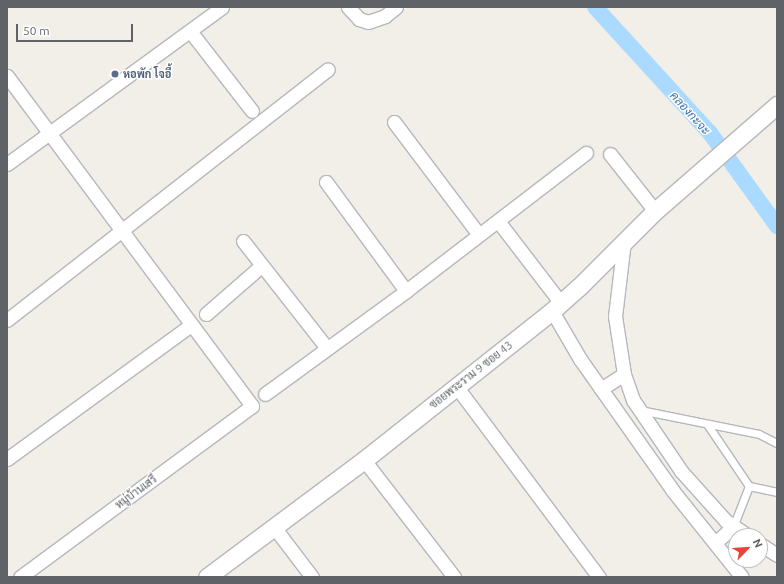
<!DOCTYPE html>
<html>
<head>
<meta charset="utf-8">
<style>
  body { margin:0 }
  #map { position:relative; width:784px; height:584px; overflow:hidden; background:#f1efe8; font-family:Ubuntu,Sarabun,sans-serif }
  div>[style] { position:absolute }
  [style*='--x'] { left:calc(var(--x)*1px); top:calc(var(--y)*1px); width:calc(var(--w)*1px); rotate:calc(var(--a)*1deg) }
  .canal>* { height:16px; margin:-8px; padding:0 8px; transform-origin:8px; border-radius:8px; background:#aadaff }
  .roads { filter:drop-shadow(1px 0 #b5b8bc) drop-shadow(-1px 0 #b5b8bc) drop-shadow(0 1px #b5b8bc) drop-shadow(0 -1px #b5b8bc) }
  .service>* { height:7px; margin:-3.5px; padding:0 3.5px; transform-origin:3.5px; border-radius:3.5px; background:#fff }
  .minor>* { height:13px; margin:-6.5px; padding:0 6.5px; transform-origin:6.5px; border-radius:6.5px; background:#fff }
  .tertiary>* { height:17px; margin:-8.5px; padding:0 8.5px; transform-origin:8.5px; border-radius:8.5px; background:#fff }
  .dots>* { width:11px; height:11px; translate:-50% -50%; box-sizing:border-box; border:2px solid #fff; border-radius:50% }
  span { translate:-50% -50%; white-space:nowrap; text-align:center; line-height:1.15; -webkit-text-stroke:3px #fff; paint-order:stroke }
  .service-label { font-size:11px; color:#4e5e75; font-weight:700 }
  .left { translate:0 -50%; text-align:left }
  .street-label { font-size:11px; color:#5f6368 }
  .water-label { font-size:12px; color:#4174aa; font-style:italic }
  .frame { position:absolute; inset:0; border:8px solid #5f6368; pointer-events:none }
  .north { position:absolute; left:728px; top:528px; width:40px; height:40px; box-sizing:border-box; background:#fff; border:1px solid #bfc1c3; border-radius:50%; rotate:65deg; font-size:11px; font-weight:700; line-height:16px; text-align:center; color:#5f6368 }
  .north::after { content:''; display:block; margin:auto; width:14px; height:18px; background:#ea4335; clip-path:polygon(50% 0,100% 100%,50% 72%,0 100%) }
  .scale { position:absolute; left:16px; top:24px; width:117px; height:18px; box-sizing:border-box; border:2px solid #5f6368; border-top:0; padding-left:5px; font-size:12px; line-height:14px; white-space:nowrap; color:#5f6368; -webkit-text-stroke:3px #fff; paint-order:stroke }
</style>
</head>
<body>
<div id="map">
  <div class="canal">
    <i style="--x:595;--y:7;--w:171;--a:47.6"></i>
    <i style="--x:710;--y:133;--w:115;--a:54.2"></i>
  </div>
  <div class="roads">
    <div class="service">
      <i style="--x:640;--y:410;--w:121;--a:11.4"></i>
      <i style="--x:759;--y:434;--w:20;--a:27"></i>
      <i style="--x:707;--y:424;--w:75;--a:55.9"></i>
      <i style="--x:733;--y:527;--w:44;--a:-68.7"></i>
      <i style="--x:749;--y:486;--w:29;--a:12"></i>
    </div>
    <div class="minor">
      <i style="--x:348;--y:7;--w:16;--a:47"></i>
      <i style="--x:359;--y:19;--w:9;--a:18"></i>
      <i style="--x:368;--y:22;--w:18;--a:-19"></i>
      <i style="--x:385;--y:16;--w:14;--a:-39"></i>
      <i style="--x:190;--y:31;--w:101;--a:52.2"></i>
      <i style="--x:7;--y:76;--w:411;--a:53.4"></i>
      <i style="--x:252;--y:406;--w:288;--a:143.6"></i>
      <i style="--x:394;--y:122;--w:141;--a:53"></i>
      <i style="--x:610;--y:154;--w:73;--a:51.7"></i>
      <i style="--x:7;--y:164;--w:266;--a:-36.1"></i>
      <i style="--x:326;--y:182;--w:135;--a:53.7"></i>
      <i style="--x:498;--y:221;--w:103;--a:52.5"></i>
      <i style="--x:243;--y:241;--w:136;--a:51.9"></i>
      <i style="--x:624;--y:241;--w:76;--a:96.8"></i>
      <i style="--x:615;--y:316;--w:59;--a:81.2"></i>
      <i style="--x:624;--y:374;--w:28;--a:71"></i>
      <i style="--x:633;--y:400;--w:86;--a:55.9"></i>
      <i style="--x:681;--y:471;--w:67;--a:48"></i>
      <i style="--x:726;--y:521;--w:27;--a:34"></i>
      <i style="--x:552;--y:311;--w:56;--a:59.7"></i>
      <i style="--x:580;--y:359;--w:161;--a:54.8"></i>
      <i style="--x:673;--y:491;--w:110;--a:51.3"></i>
      <i style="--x:206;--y:314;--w:73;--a:-41.1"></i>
      <i style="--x:7;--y:320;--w:407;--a:-38"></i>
      <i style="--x:456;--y:386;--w:239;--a:53.2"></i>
      <i style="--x:601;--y:389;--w:27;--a:-33"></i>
      <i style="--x:265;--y:394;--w:175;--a:-36.1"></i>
      <i style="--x:406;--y:291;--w:227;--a:-37.5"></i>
      <i style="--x:7;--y:459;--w:228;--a:-36.1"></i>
      <i style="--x:364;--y:460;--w:148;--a:52.4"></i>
      <i style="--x:274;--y:527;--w:63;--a:52.8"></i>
      <i style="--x:715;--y:543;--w:24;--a:-42"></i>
      <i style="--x:760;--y:544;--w:20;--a:33"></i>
    </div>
    <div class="tertiary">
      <i style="--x:207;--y:577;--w:196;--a:-36.7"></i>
      <i style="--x:364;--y:460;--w:240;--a:-38.4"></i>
      <i style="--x:552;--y:311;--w:36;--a:-42"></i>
      <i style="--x:579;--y:287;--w:107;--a:-45"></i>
      <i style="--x:655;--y:211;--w:162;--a:-41"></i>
    </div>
  </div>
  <div class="dots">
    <i style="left:115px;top:74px;background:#5c6f8a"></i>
  </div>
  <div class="service-label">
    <span class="left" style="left:123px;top:74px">หอพัก โจอี้</span>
  </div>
  <div class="street-label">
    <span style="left:471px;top:375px;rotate:-38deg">ซอยพระราม 9 ซอย 43</span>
    <span style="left:136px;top:492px;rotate:-36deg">หมู่บ้านเสรี</span>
  </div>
  <div class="water-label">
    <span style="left:690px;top:113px;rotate:48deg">คลองกะจะ</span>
  </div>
  <div class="frame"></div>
  <div class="north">N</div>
  <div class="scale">50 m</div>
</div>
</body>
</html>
